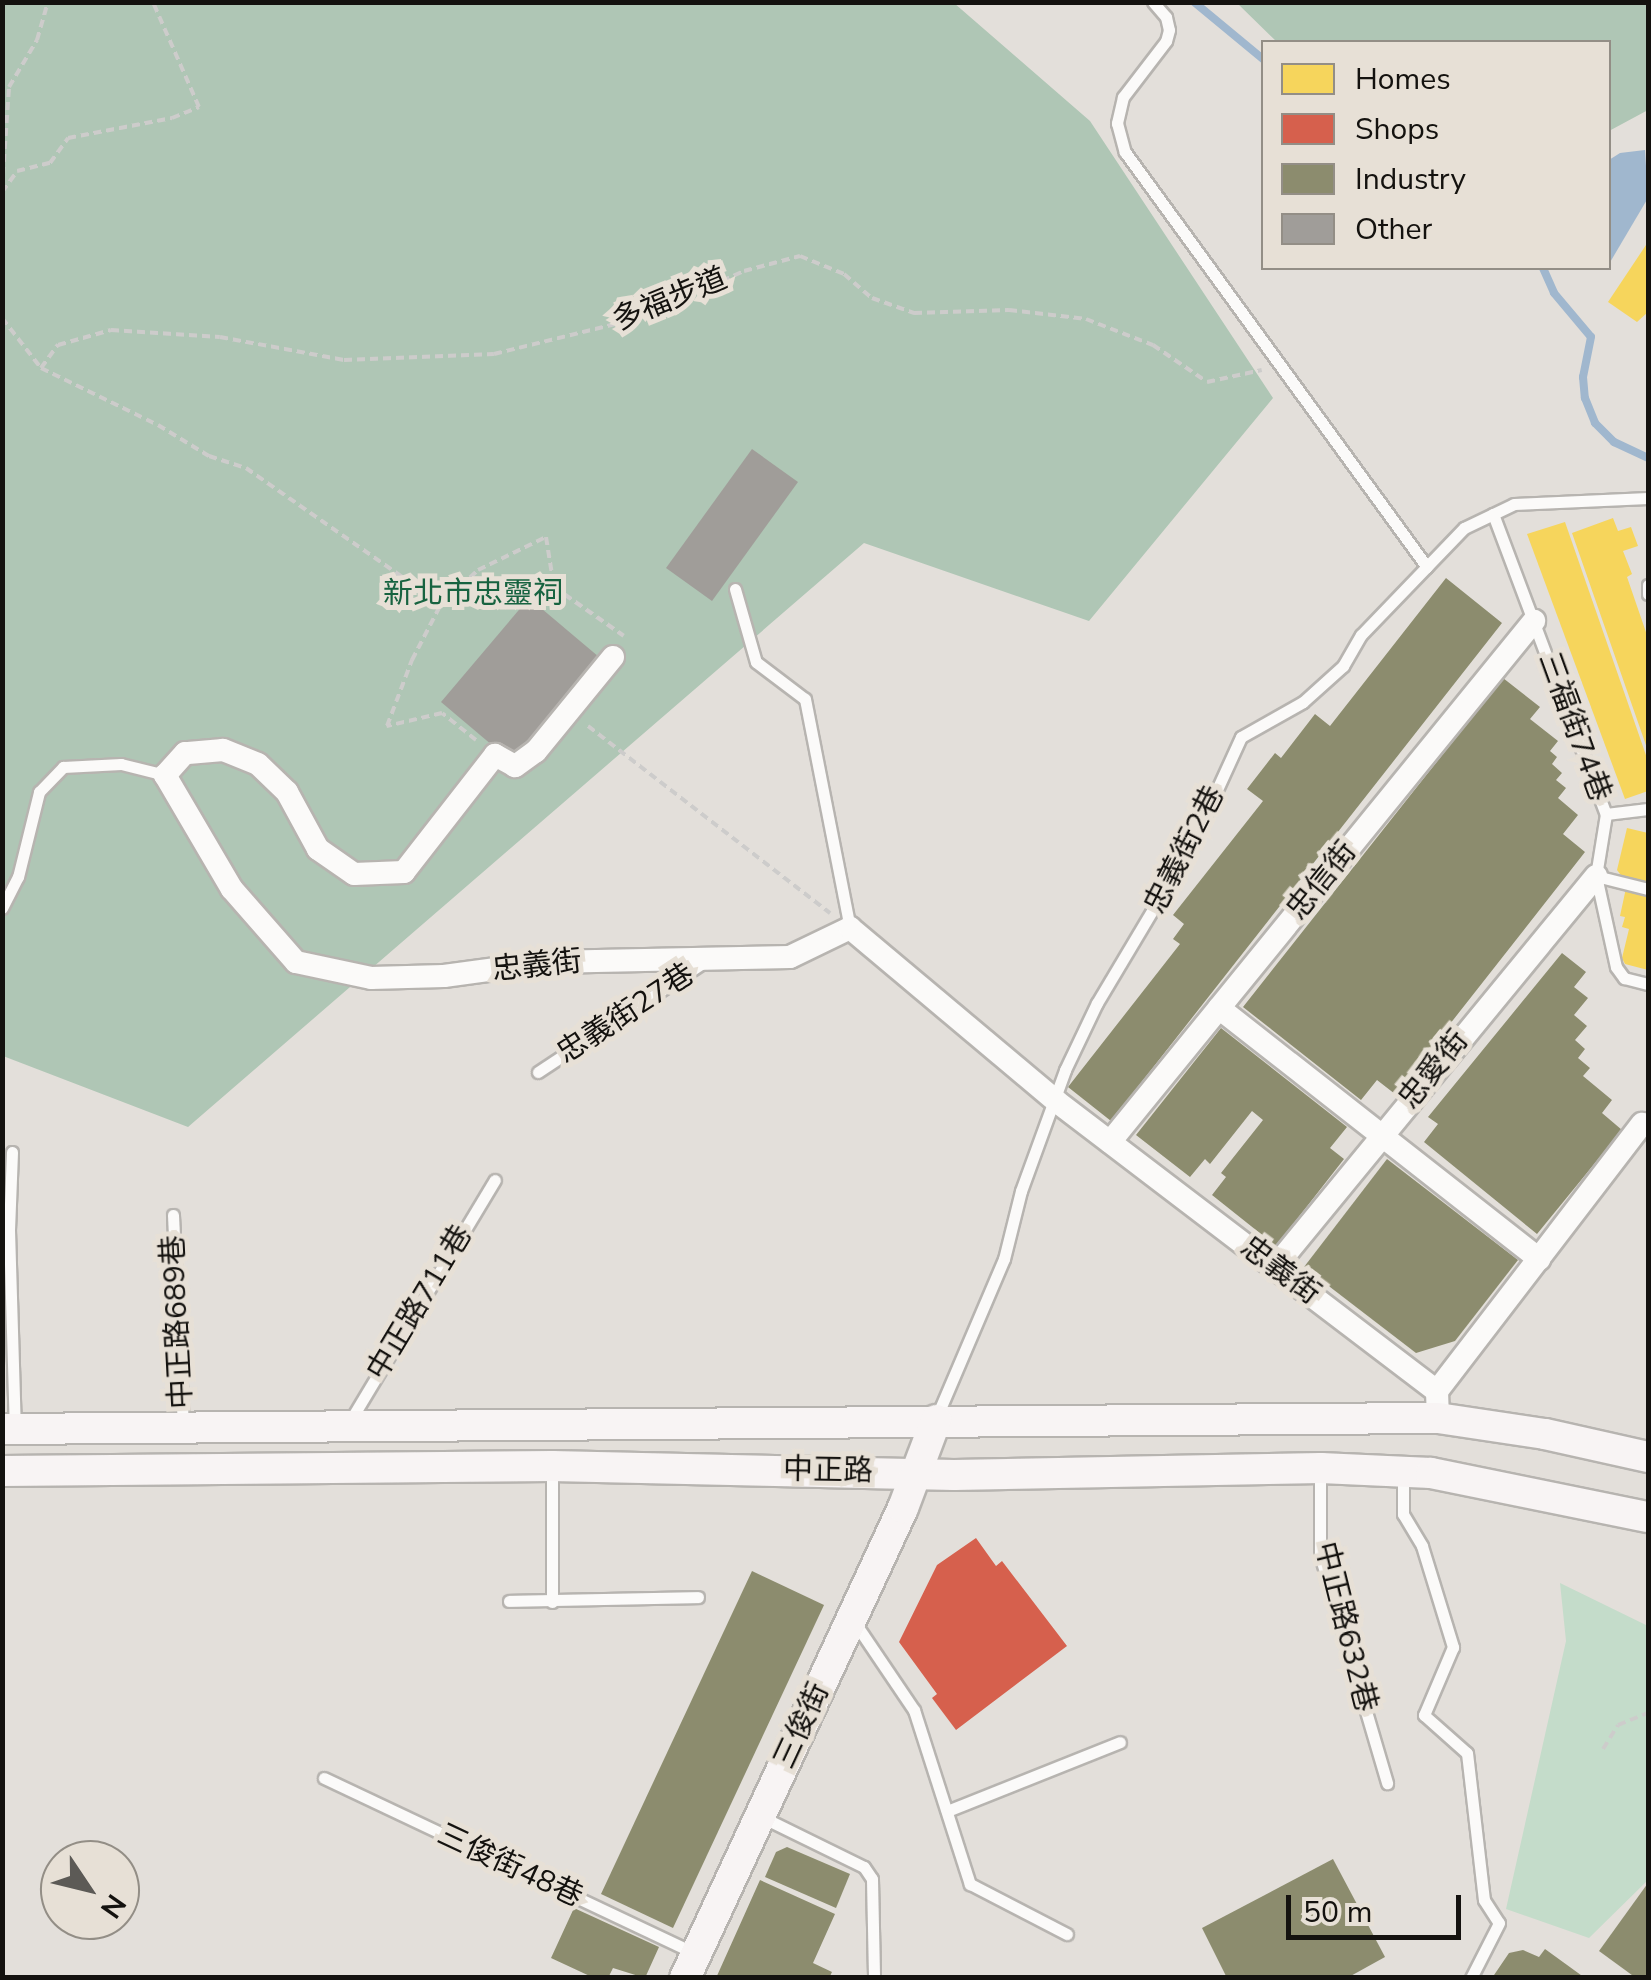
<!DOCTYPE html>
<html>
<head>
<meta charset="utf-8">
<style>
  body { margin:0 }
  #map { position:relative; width:1651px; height:1980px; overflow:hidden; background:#e3dfda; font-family:"Nunito Sans","Noto Sans TC",sans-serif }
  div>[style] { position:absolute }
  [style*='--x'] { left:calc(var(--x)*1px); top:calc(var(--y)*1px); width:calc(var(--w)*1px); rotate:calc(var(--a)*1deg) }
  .green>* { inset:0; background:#c4dcca }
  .forest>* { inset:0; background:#afc6b5 }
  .water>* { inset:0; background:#a0b7ce }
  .homes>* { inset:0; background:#f6d55c }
  .shops>* { inset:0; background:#d6604d }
  .industry>* { inset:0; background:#8c8c6e }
  .stream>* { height:8px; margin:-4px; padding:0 4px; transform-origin:4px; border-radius:4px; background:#a0b7ce }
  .building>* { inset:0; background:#a09d99 }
  .path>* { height:4px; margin-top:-2px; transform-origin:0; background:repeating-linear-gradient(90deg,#cdcccb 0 8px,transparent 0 13px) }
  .roads { filter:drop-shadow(2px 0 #b7b4b0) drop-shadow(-2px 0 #b7b4b0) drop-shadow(0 2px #b7b4b0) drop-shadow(0 -2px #b7b4b0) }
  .lane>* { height:11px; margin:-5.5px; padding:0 5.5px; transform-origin:5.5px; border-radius:5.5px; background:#fbfaf9 }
  .street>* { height:22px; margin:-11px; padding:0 11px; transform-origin:11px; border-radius:11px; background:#fbfaf9 }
  .secondary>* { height:30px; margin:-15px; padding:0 15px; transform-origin:15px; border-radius:15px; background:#f8f4f4 }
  span { translate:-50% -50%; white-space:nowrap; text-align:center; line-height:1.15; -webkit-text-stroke:10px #e7e0d6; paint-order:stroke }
  .street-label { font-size:30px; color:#14120f }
  .park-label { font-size:30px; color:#176340 }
  .frame { position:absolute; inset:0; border:5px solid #14120f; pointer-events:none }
  .legend { position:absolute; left:1261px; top:40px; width:350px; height:230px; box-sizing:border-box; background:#e7e0d6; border:2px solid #938e86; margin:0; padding:12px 18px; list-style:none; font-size:30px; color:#14120f }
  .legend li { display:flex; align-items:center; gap:20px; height:50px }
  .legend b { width:50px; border:2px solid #938e86 }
  .north { position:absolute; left:40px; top:1840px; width:100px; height:100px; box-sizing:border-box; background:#e7e0d6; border:2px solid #938e86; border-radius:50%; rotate:125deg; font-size:28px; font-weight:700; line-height:40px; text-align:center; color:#14120f }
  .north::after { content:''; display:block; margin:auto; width:35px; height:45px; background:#5c5a56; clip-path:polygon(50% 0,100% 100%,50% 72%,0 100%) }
  .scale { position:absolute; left:1286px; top:1895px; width:175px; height:45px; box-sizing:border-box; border:5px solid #14120f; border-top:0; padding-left:12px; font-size:30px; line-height:35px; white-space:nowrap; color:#14120f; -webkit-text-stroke:8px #e7e0d6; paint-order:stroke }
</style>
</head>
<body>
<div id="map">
  <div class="green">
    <i style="clip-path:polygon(1560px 1583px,1648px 1626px,1648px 1880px,1589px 1938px,1506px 1909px,1566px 1641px)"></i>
  </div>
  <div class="forest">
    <i style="clip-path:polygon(2px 3px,954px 3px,1090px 121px,1273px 398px,1089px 621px,864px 543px,188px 1127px,3px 1056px)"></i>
    <i style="clip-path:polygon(1237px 3px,1648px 3px,1648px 110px,1609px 131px,1608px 42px,1277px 42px)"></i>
  </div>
  <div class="water">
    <i style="clip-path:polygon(1645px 150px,1648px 198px,1609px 264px,1609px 160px,1620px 153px)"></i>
  </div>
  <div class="homes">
    <i style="clip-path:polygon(1648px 242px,1648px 312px,1637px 322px,1608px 302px)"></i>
    <i style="clip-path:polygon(1613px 518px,1618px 531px,1631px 527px,1638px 546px,1623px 551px,1632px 574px,1627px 577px,1648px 638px,1648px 751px,1572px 533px)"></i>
    <i style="clip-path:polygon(1565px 522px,1648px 761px,1648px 791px,1625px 799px,1527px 534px)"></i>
    <i style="clip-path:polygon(1627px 828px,1648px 833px,1648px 884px,1623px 878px,1617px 870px)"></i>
    <i style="clip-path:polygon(1626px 888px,1648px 893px,1648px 970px,1625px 964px,1622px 958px,1629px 929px,1622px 927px,1625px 917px,1620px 916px)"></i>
  </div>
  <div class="shops">
    <i style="clip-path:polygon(976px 1538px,996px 1566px,1002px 1561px,1067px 1646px,956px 1730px,932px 1698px,937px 1694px,899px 1642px,937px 1565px)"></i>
  </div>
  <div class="industry">
    <i style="clip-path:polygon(1446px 578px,1502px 623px,1111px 1121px,1068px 1087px,1180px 944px,1173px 939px,1184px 924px,1173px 915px,1263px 801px,1247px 789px,1275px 753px,1281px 758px,1315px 714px,1330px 726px)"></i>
    <i style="clip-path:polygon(1503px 678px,1540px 707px,1530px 719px,1558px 741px,1550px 751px,1557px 757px,1552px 764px,1562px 773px,1556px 780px,1566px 788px,1558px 798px,1578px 815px,1563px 834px,1585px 852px,1395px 1094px,1377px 1080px,1361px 1100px,1243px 1007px)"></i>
    <i style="clip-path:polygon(1562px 953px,1586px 972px,1574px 987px,1588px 998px,1574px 1015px,1587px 1026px,1575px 1040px,1585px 1049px,1578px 1058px,1590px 1068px,1583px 1076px,1612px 1100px,1602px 1113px,1622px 1130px,1537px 1234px,1424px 1142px,1438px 1124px,1428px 1117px)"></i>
    <i style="clip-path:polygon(1221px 1028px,1347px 1127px,1330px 1148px,1344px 1159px,1276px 1246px,1212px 1195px,1226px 1177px,1221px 1173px,1263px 1120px,1252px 1111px,1210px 1164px,1205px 1159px,1190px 1177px,1136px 1135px)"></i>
    <i style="clip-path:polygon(1387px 1159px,1518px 1260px,1455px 1341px,1416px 1353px,1304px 1267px)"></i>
    <i style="clip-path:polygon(752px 1571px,824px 1605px,673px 1928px,601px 1894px)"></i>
    <i style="clip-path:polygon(787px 1847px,850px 1874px,836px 1908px,765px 1877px,776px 1852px)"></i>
    <i style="clip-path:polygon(1333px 1859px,1385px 1957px,1347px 1978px,1227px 1978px,1202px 1928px)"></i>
    <i style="clip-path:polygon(760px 1880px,835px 1914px,813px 1963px,832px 1972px,829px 1978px,716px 1978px)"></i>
    <i style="clip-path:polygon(1648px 1883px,1648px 1978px,1636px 1978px,1599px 1951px)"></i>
    <i style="clip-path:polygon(574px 1908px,659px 1947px,645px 1978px,613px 1968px,608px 1978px,594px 1978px,551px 1958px)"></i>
    <i style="clip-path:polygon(1545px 1949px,1585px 1978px,1492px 1978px,1509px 1953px,1523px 1950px,1539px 1957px)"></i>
  </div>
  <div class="stream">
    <i style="--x:1194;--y:2;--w:91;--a:39.6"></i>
    <i style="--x:1543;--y:268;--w:27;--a:66"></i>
    <i style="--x:1554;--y:293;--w:57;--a:49.9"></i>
    <i style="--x:1591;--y:337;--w:41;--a:101.3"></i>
    <i style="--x:1583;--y:377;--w:21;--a:85"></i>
    <i style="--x:1585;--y:398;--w:27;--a:68"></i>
    <i style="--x:1595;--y:423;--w:27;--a:45"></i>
    <i style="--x:1614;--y:442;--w:38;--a:25"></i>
  </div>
  <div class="building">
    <i style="clip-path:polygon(752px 449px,798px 482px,712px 601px,666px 568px)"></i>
    <i style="clip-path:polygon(529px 598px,599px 657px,511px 761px,441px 702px)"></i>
  </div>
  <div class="path">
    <i style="--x:2;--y:188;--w:101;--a:-86"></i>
    <i style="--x:9;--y:87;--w:55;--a:-59.2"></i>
    <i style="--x:37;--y:40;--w:40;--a:-74"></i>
    <i style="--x:2;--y:192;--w:26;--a:-54"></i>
    <i style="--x:17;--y:171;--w:34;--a:-14"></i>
    <i style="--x:50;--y:163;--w:31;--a:-54"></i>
    <i style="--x:68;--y:138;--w:106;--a:-10.9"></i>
    <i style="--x:172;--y:118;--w:29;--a:-22"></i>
    <i style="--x:199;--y:107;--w:115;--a:-113.7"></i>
    <i style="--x:2;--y:318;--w:63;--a:52"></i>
    <i style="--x:41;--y:368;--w:130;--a:26"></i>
    <i style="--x:158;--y:425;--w:60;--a:31.3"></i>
    <i style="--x:209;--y:456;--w:39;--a:18"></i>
    <i style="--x:246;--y:468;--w:238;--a:34.9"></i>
    <i style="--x:41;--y:368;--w:29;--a:-54"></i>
    <i style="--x:58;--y:345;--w:55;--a:-15.8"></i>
    <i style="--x:111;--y:330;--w:109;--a:3.7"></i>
    <i style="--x:220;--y:337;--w:126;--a:10.5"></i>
    <i style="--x:344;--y:360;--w:150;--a:-2.3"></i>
    <i style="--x:494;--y:354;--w:149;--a:-13.9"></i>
    <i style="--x:639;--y:318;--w:115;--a:-24.1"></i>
    <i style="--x:744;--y:271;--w:58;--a:-15"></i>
    <i style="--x:800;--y:256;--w:48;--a:22.2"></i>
    <i style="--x:844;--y:274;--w:37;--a:41"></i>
    <i style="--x:872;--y:298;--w:45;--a:19.7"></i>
    <i style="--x:914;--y:313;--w:95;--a:-1.8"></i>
    <i style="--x:1009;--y:310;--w:78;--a:6.7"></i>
    <i style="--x:1086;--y:319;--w:72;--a:21.2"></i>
    <i style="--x:1153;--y:345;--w:65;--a:34.4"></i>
    <i style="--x:1207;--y:382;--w:56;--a:-12.3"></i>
    <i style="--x:588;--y:726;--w:306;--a:37.7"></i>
    <i style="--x:476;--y:740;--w:43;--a:-141.5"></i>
    <i style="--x:442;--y:713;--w:57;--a:166.7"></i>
    <i style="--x:387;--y:726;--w:71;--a:-69.3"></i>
    <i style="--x:412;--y:660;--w:63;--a:-62.6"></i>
    <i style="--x:441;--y:604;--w:50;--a:-42.6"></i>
    <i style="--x:478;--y:570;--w:76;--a:-25.9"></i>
    <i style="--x:546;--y:537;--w:51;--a:80.9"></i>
    <i style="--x:554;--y:587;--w:85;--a:35"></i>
    <i style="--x:1603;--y:1749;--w:28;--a:-58"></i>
    <i style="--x:1618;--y:1725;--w:32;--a:-22"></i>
  </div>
  <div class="roads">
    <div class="lane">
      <i style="--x:1153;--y:2;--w:20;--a:49"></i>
      <i style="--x:1166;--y:17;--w:13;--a:77"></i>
      <i style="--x:1169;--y:30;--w:11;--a:105"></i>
      <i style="--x:1166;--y:41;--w:71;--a:127.5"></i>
      <i style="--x:1123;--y:97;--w:27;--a:103"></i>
      <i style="--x:1117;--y:123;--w:30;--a:75"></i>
      <i style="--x:1125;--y:152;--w:513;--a:53.96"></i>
      <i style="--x:1493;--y:514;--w:321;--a:69.4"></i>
      <i style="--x:1606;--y:814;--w:63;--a:99.2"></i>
      <i style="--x:1596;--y:876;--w:93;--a:77.6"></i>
      <i style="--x:1616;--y:967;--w:14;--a:54"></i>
      <i style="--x:1624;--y:978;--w:25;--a:14"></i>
      <i style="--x:1648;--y:585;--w:9;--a:90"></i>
      <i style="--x:735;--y:589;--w:76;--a:74"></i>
      <i style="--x:756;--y:662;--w:61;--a:37.1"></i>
      <i style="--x:805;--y:699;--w:233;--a:78.9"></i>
      <i style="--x:1606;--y:814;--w:42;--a:-6.8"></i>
      <i style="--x:1596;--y:876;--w:54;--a:14"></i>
      <i style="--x:2;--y:908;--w:35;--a:-63"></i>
      <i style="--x:18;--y:877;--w:88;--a:-76.1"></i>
      <i style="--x:39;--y:792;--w:35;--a:-46"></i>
      <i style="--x:63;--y:767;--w:58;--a:-3"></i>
      <i style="--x:121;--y:764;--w:45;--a:14"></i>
      <i style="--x:538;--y:1072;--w:196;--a:-33.5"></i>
      <i style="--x:12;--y:1152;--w:78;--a:92.2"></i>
      <i style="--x:9;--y:1230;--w:198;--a:88.3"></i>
      <i style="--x:173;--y:1215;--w:210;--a:87.3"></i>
      <i style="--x:937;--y:1416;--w:171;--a:-66.9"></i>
      <i style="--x:1004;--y:1259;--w:70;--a:-76"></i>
      <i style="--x:1021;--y:1191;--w:129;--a:-70"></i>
      <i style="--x:1065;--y:1070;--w:74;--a:-64.5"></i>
      <i style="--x:1097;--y:1003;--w:190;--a:-59.2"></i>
      <i style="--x:1194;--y:840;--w:113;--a:-65.5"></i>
      <i style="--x:1241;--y:737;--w:71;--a:-29.4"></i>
      <i style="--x:1303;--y:702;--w:54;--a:-42"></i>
      <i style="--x:1343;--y:666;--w:36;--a:-60"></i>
      <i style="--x:1361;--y:635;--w:149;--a:-46.1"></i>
      <i style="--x:1464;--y:528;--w:55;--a:-25.6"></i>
      <i style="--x:1514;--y:504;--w:134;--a:-2.6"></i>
      <i style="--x:350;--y:1421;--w:281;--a:-59"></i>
      <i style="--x:552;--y:1466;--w:136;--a:90"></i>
      <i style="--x:1320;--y:1471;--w:84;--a:90"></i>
      <i style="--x:1320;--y:1555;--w:238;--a:73.6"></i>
      <i style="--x:1403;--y:1475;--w:39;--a:90"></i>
      <i style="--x:1403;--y:1514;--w:37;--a:59"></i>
      <i style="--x:1422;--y:1546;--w:106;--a:72.9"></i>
      <i style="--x:1453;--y:1647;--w:74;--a:113.1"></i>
      <i style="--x:1424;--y:1715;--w:57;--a:41.5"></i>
      <i style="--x:1467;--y:1753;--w:148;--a:83.4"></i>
      <i style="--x:1484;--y:1900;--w:27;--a:57"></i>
      <i style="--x:1499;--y:1923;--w:62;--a:117"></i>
      <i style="--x:509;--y:1601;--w:189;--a:-1.2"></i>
      <i style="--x:853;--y:1620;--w:109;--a:55.9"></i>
      <i style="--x:914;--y:1710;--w:183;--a:72.2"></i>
      <i style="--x:970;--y:1884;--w:109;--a:27.3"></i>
      <i style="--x:324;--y:1778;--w:410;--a:25.3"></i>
      <i style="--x:947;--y:1811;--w:186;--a:-21.7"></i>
      <i style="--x:764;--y:1818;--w:111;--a:26.1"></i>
      <i style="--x:864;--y:1867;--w:14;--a:56"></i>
      <i style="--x:872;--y:1879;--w:99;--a:88.8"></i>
    </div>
    <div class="street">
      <i style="--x:613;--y:657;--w:122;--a:129.3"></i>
      <i style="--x:536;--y:751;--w:26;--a:144"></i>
      <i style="--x:515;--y:766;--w:23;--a:-151"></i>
      <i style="--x:495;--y:755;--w:148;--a:127.9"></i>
      <i style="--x:404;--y:872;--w:50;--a:177.7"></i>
      <i style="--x:354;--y:874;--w:44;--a:-145.2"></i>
      <i style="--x:318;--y:849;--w:65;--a:-118.5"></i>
      <i style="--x:287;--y:792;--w:40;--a:-136"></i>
      <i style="--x:258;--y:764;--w:38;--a:-158"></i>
      <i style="--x:223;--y:750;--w:38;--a:175"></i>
      <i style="--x:185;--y:753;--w:30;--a:132"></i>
      <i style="--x:165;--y:775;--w:132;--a:59.6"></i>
      <i style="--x:232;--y:889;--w:97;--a:48.8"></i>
      <i style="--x:296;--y:962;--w:77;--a:12"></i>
      <i style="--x:371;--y:978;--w:73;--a:-1.6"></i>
      <i style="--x:444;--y:976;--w:105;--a:-7.7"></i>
      <i style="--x:548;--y:962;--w:242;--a:-1.2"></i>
      <i style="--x:790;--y:957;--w:67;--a:-25.8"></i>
      <i style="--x:850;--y:928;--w:269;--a:40"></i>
      <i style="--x:1056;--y:1101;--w:479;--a:37.3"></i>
      <i style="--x:1437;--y:1391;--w:27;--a:88"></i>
      <i style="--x:1219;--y:1008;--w:407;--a:38.1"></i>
      <i style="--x:1110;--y:1142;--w:672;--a:-50.86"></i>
      <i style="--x:1275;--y:1267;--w:506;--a:-50.61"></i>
      <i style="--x:1437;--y:1391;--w:337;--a:-52.5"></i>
    </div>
    <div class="secondary">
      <i style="--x:2;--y:1429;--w:1436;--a:-0.44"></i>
      <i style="--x:1438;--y:1418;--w:108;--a:8.5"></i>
      <i style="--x:1545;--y:1434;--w:106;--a:12.6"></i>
      <i style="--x:2;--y:1471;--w:550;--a:-0.52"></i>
      <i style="--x:552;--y:1466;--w:402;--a:1.3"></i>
      <i style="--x:954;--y:1475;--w:367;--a:-1.1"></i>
      <i style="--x:1321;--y:1468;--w:110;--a:2.6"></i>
      <i style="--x:1431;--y:1473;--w:221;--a:11.5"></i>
      <i style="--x:685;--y:1978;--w:518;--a:-65.12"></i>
      <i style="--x:903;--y:1508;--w:94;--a:-69.4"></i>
    </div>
  </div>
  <div class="street-label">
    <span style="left:670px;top:300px;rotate:-22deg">多福步道</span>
    <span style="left:1574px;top:727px;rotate:70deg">三福街74巷</span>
    <span style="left:1185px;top:850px;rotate:-63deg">忠義街2巷</span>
    <span style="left:1322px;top:881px;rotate:-51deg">忠信街</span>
    <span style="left:537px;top:966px;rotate:-6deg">忠義街</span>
    <span style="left:626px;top:1014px;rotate:-33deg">忠義街27巷</span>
    <span style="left:1434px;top:1070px;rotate:-51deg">忠愛街</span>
    <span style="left:1280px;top:1271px;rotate:37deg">忠義街</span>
    <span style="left:420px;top:1303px;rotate:-59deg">中正路711巷</span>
    <span style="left:178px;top:1322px;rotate:-93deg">中正路689巷</span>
    <span style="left:828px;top:1471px;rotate:1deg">中正路</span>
    <span style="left:1345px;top:1627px;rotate:76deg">中正路632巷</span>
    <span style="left:802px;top:1726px;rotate:-65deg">三俊街</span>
    <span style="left:510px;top:1866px;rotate:25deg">三俊街48巷</span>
  </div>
  <div class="park-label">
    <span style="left:473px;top:594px">新北市忠靈祠</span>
  </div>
  <div class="frame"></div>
  <ul class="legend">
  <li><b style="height:28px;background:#f6d55c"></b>Homes</li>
  <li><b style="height:28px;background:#d6604d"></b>Shops</li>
  <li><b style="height:28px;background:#8c8c6e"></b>Industry</li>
  <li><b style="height:28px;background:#a09d99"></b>Other</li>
  </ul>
  <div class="north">N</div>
  <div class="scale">50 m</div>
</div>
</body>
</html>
